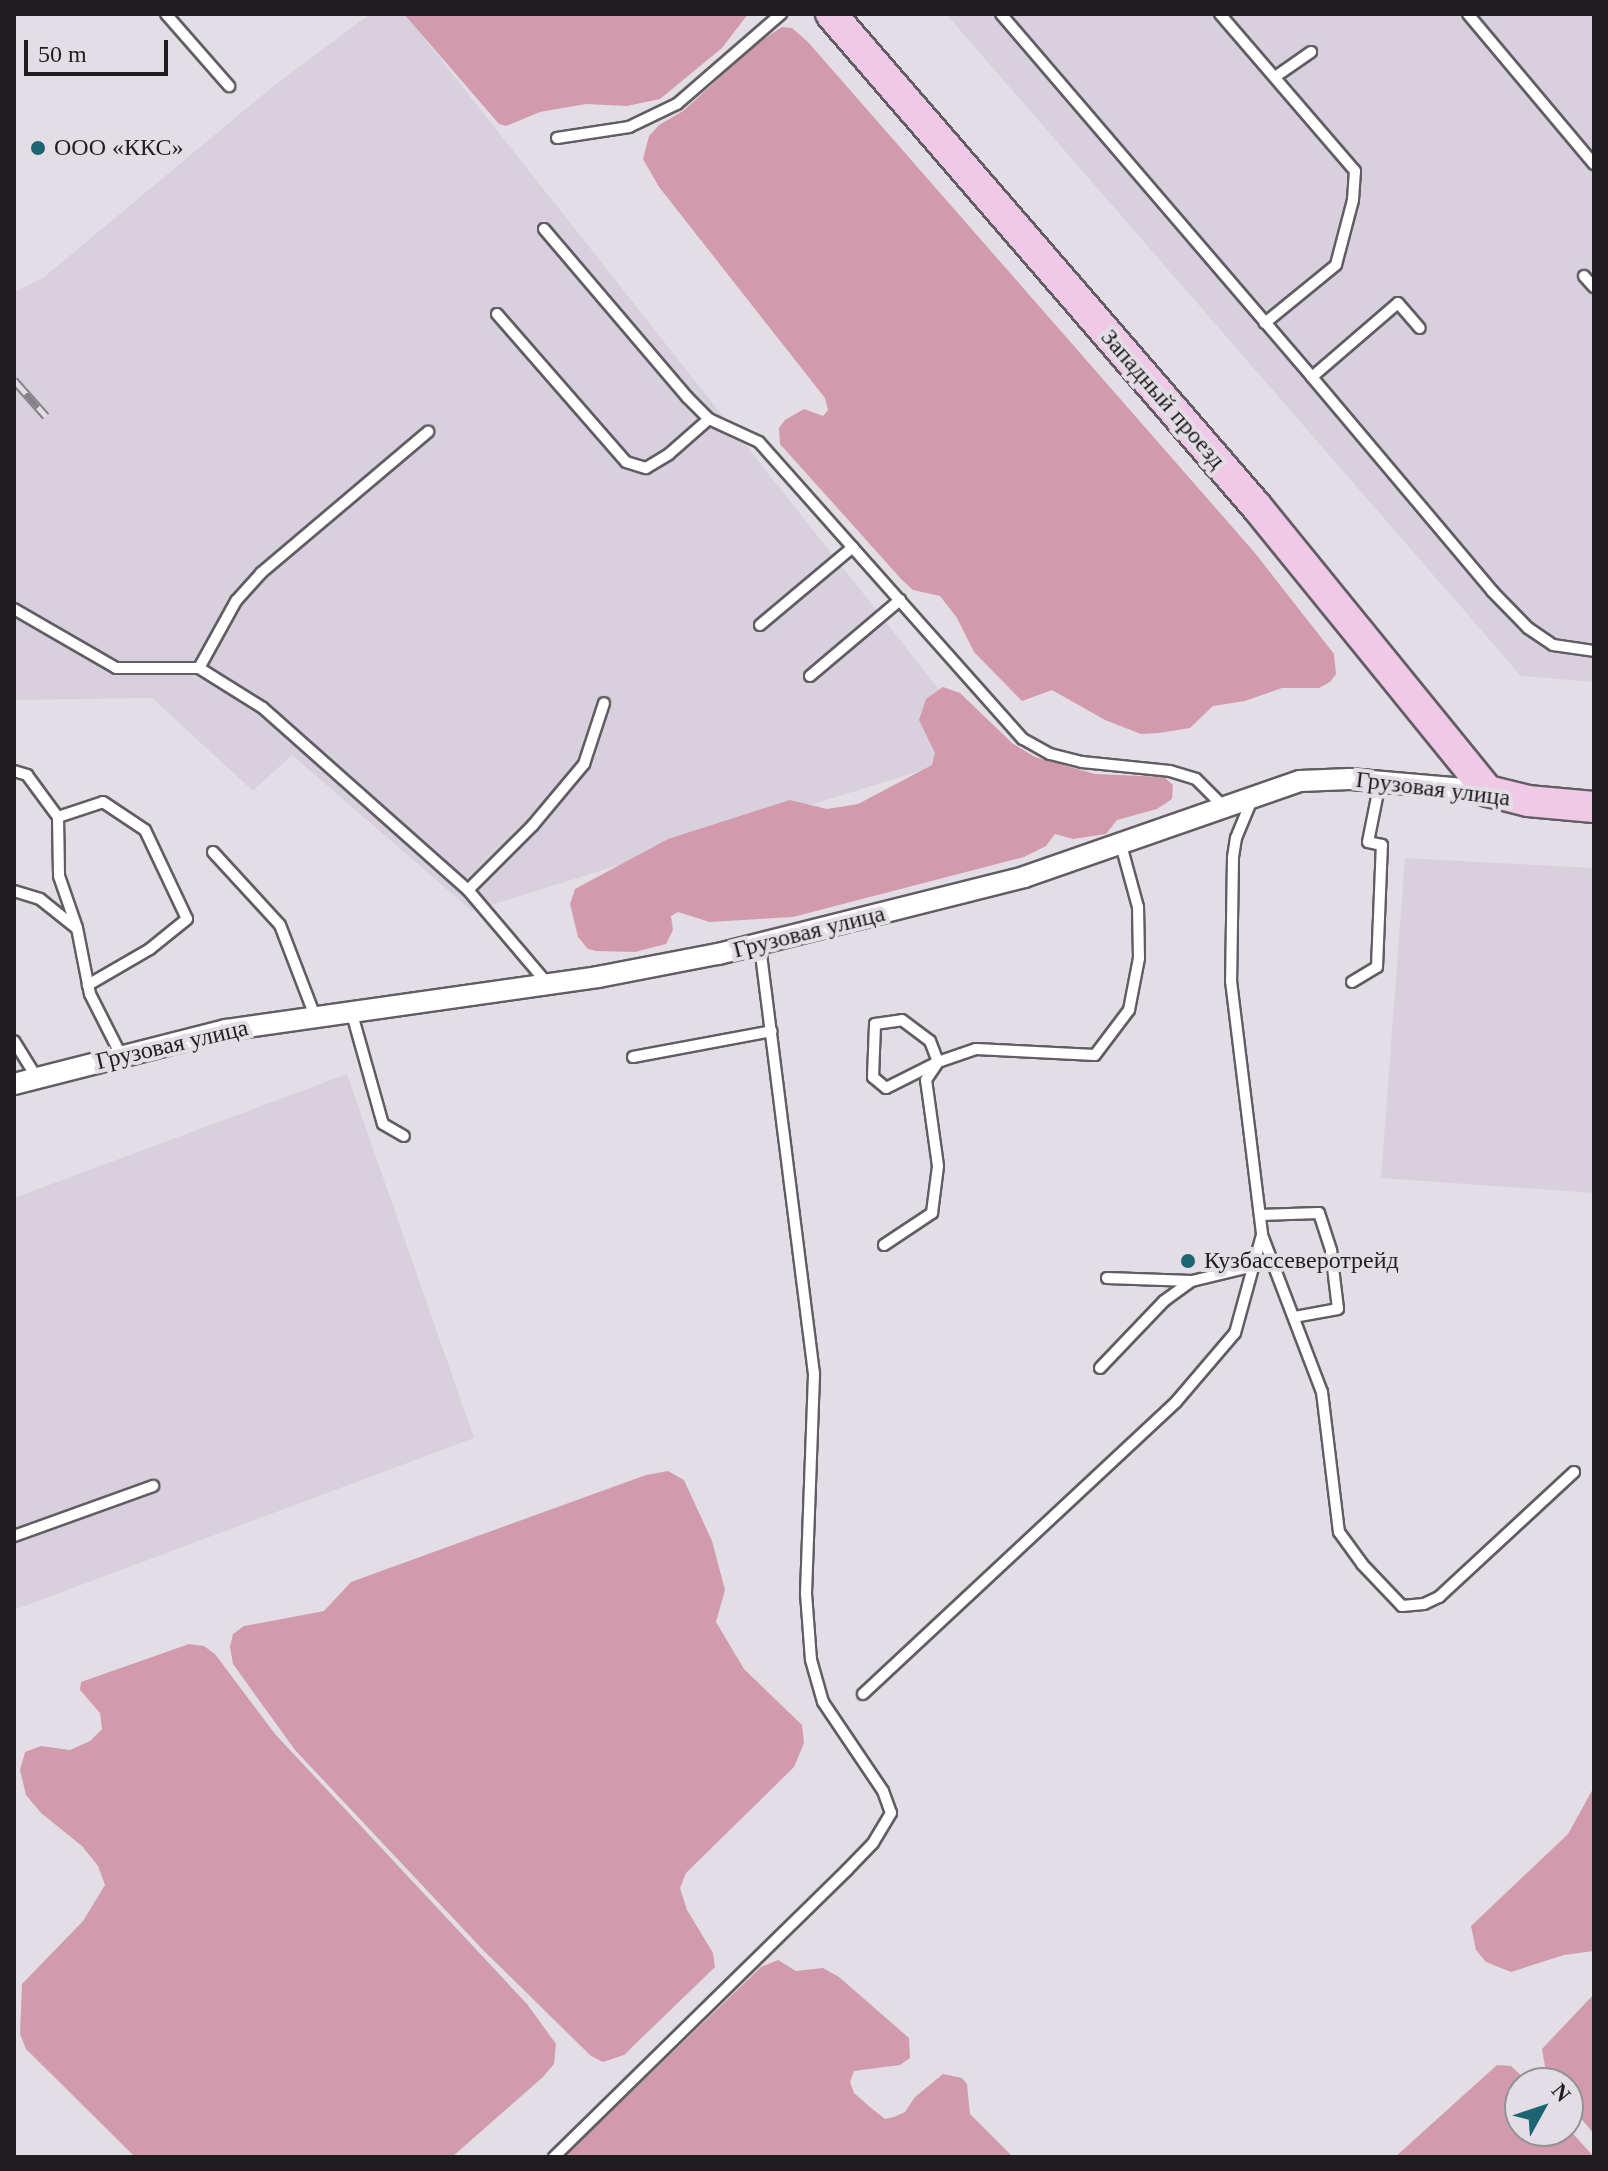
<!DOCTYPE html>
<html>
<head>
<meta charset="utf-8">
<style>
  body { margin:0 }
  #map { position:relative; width:1608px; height:2171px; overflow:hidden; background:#e3dee5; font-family:"Times New Roman",serif }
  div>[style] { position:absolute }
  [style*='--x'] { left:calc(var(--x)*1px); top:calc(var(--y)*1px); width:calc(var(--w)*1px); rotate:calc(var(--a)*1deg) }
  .built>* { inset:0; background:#d9d0dd }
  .forest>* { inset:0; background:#d29bad }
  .roads { filter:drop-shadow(2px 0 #615d63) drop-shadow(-2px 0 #615d63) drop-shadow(0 2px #615d63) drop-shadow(0 -2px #615d63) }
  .lane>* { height:10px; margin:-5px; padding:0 5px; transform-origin:5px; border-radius:5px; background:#fff }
  .street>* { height:20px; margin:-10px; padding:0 10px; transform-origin:10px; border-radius:10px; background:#fff }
  .primary>* { height:30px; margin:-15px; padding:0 15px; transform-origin:15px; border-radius:15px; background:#efc9e5 }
  .rail>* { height:9px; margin-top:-4.5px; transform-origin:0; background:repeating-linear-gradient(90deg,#e3dee5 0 18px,#858187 0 36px); box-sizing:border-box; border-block:2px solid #858187 }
  .dots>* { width:22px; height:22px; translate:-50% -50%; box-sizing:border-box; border:4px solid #e3dee5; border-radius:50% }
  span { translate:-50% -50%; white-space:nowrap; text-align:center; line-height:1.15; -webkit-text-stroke:8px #e3dee5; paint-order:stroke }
  .poi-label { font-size:24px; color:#1f1d20 }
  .left { translate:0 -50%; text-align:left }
  .street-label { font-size:24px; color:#1f1d20 }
  .frame { position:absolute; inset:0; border:16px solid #1f1d20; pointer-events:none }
  .north { position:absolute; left:1504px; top:2067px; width:80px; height:80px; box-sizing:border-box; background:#e3dee5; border:2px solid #959196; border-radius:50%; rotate:50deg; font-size:22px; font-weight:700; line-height:32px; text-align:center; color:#1f1d20 }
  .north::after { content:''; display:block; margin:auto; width:28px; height:36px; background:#1b6471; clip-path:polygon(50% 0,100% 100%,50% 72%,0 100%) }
  .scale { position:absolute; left:24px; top:40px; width:144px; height:36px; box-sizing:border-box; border:4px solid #1f1d20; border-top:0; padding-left:10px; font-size:24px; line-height:28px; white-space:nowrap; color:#1f1d20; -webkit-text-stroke:6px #e3dee5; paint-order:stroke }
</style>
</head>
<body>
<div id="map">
  <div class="built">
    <i style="clip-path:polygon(370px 14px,405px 14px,987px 750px,472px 911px,292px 755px,253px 791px,152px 698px,14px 700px,14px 292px,43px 278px,271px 88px)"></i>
    <i style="clip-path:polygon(946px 14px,1594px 14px,1594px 682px,1521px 676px)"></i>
    <i style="clip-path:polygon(1405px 858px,1594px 868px,1594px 1193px,1381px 1178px)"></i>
    <i style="clip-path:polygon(347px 1074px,474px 1438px,14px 1610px,14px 1198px)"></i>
  </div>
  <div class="forest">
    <i style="clip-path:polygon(404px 14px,748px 14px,722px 48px,660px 99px,627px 106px,586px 104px,540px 112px,506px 126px,499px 124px)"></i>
    <i style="clip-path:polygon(782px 27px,792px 28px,808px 42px,1255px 553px,1334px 654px,1336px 674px,1330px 682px,1319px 688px,1282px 688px,1245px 701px,1213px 706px,1190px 728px,1159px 733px,1141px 734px,1105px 720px,1052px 690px,1022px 701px,974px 652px,957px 618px,940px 596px,913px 590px,902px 580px,780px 444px,779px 428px,785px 420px,804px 409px,823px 416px,828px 410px,825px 398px,659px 187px,643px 159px,649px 136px,659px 125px,683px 111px,759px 42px)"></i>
    <i style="clip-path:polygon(943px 687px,960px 693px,1012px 743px,1035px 757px,1095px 774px,1164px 777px,1173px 785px,1172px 799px,1157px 809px,1117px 820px,1106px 834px,1073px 839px,1055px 834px,1046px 846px,1024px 857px,793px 917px,710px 922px,678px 912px,671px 916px,673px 930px,666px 944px,635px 952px,596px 951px,588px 949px,578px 937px,570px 904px,575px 889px,668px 839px,790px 800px,827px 809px,858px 804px,932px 765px,935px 753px,919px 720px,926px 699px)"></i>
    <i style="clip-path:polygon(668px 1471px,684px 1480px,712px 1541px,725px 1590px,716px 1622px,744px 1669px,802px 1725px,804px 1743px,794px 1767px,686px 1873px,680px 1888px,687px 1910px,713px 1953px,715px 1967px,624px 2055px,603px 2062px,591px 2056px,484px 1951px,295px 1750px,233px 1664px,230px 1647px,233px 1634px,244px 1626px,324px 1611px,351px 1582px,646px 1475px)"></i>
    <i style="clip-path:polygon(189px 1644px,204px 1646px,215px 1654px,275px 1734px,527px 2004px,556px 2044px,554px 2064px,543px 2077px,452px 2157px,135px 2157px,26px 2049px,20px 2034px,22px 1984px,83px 1921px,105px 1885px,98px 1866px,82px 1846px,41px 1813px,26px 1795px,20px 1770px,25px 1752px,41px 1746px,70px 1750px,90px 1741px,102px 1729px,100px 1713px,80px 1690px,81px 1682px)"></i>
    <i style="clip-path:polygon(1594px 1787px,1594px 1951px,1564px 1955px,1511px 1972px,1486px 1962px,1476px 1950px,1471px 1926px,1568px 1834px)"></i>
    <i style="clip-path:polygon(778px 1960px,796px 1971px,823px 1968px,839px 1977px,909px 2038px,910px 2058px,900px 2065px,854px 2071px,850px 2082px,854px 2093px,870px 2107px,885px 2119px,894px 2117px,905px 2112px,915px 2097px,943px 2074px,962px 2078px,967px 2084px,970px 2114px,1013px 2157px,564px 2157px,761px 1967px)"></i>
    <i style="clip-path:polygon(1594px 1994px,1594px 2134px,1568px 2103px,1568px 2083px,1554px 2083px,1546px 2072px,1542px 2049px)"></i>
    <i style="clip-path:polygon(1497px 2065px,1511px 2066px,1529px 2083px,1520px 2083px,1520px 2131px,1568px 2131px,1568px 2128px,1594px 2157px,1395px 2157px)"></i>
  </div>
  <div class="roads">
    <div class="lane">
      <i style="--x:166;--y:14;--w:96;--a:48.8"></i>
      <i style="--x:1001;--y:14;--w:478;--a:49.4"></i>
      <i style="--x:1312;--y:377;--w:113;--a:-40.7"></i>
      <i style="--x:1398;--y:303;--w:33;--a:49"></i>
      <i style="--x:1220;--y:14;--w:207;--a:49.3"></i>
      <i style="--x:1355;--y:171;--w:29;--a:94"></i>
      <i style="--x:1353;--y:200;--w:67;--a:104.7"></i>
      <i style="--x:1336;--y:265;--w:92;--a:140.8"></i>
      <i style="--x:1468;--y:14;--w:196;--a:50"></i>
      <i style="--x:1275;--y:77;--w:44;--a:-34.8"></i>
      <i style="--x:557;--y:138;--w:73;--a:-8.7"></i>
      <i style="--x:629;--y:127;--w:53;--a:-25.6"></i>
      <i style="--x:677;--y:104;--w:138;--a:-40.9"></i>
      <i style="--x:544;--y:229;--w:221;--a:49.6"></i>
      <i style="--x:687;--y:397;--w:31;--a:45"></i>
      <i style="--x:709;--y:419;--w:55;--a:24.7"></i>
      <i style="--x:759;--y:442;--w:397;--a:48.4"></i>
      <i style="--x:1023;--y:739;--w:31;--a:29"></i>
      <i style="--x:1050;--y:754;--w:33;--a:14"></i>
      <i style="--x:1082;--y:762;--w:88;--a:5.8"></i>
      <i style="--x:1170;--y:771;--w:27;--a:17"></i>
      <i style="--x:1196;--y:779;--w:40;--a:45"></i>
      <i style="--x:1584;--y:276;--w:15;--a:48"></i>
      <i style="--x:497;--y:314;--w:196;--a:48.9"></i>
      <i style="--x:626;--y:462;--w:21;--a:17"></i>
      <i style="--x:646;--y:468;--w:27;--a:-31"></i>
      <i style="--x:669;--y:454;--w:53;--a:-41.2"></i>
      <i style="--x:1312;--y:377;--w:280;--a:49.9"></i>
      <i style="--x:1492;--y:591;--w:52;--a:45.8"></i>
      <i style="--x:1528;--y:628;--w:30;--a:34"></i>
      <i style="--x:1553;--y:645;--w:41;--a:8.3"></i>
      <i style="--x:14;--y:609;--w:118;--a:30"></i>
      <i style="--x:116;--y:668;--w:83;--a:0"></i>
      <i style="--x:199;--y:668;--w:75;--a:32"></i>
      <i style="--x:263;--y:708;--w:274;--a:41.6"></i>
      <i style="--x:468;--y:890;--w:122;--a:49.7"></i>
      <i style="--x:760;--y:625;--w:121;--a:-40"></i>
      <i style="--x:199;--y:668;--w:77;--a:-61.1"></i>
      <i style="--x:236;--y:601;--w:38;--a:-48"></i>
      <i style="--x:261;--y:573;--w:219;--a:-40.2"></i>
      <i style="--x:810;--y:676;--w:118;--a:-40.2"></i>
      <i style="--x:14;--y:771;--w:14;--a:17"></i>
      <i style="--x:27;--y:775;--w:52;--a:53.6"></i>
      <i style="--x:58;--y:817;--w:59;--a:89"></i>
      <i style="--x:59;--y:876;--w:55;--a:70.9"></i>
      <i style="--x:77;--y:928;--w:67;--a:78.9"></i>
      <i style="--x:90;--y:994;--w:68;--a:63.1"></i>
      <i style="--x:1253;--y:797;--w:44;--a:112.5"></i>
      <i style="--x:1236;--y:838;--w:20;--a:99"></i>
      <i style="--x:1233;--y:858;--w:123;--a:90.9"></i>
      <i style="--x:1231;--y:981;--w:256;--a:83"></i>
      <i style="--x:1262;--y:1235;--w:168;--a:69.1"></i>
      <i style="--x:1322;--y:1392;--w:141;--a:83.1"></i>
      <i style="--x:1339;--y:1532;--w:39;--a:54"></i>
      <i style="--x:1362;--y:1564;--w:58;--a:46.4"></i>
      <i style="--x:1402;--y:1606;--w:22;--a:-5"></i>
      <i style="--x:1424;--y:1604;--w:17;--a:-25"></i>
      <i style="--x:1439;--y:1597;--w:184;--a:-42.8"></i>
      <i style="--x:58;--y:817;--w:47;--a:-18.4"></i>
      <i style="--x:103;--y:802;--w:50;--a:33.7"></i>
      <i style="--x:145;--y:830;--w:98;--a:64.7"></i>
      <i style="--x:187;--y:919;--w:48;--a:141"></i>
      <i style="--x:150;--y:949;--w:72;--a:149.9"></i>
      <i style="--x:213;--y:852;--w:99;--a:47.5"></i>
      <i style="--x:280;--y:925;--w:97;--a:69"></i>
      <i style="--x:468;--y:890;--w:92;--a:-45"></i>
      <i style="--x:533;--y:825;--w:80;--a:-50.1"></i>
      <i style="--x:584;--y:764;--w:64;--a:-71.8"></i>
      <i style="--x:14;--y:891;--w:27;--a:17"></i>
      <i style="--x:40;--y:899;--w:45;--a:38.7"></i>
      <i style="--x:1352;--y:982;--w:29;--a:-31"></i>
      <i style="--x:1377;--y:967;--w:122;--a:-87.7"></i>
      <i style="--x:1382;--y:845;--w:14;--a:-168"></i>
      <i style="--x:1368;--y:842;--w:61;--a:-78.7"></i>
      <i style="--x:352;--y:1014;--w:114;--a:74.3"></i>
      <i style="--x:383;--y:1124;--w:24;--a:30"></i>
      <i style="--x:902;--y:1020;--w:35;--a:37"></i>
      <i style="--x:930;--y:1041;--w:22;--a:69"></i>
      <i style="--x:938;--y:1062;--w:58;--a:153.4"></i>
      <i style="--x:886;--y:1088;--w:17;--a:-140"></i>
      <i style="--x:873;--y:1077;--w:53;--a:-87.8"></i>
      <i style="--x:875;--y:1024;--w:27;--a:-8"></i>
      <i style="--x:14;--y:1041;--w:44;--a:58.1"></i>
      <i style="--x:633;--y:1057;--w:141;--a:-10.6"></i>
      <i style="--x:1260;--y:1215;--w:59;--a:-1.9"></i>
      <i style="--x:1319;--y:1213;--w:40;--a:72"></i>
      <i style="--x:1331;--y:1251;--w:58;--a:83.1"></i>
      <i style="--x:1338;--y:1309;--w:45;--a:169.7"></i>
      <i style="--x:884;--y:1245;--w:58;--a:-33.7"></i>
      <i style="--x:932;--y:1213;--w:47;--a:-82.7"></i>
      <i style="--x:938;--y:1166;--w:87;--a:-97.9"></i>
      <i style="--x:926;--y:1080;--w:22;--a:-56"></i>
      <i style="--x:938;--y:1062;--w:40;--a:-18.9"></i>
      <i style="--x:976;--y:1049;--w:119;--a:2.9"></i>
      <i style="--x:1095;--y:1055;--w:56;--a:-52.9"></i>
      <i style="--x:1129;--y:1010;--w:53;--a:-79.1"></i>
      <i style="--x:1139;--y:958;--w:51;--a:-91.1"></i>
      <i style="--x:1138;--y:907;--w:64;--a:-105.3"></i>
      <i style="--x:1107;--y:1278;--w:85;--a:2"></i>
      <i style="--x:1100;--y:1368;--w:93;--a:-46.3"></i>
      <i style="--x:1164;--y:1301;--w:34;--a:-36"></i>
      <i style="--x:1192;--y:1281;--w:64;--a:-13.6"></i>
      <i style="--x:14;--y:1536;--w:148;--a:-19.8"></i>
      <i style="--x:863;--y:1694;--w:428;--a:-43"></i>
      <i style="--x:1176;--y:1402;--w:91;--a:-49.5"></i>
      <i style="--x:1235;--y:1333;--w:102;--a:-74.6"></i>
      <i style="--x:554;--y:2157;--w:410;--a:-44.4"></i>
      <i style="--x:847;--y:1870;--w:37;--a:-46"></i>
      <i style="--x:873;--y:1843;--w:35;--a:-59"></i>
      <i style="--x:891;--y:1813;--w:23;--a:-110"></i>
      <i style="--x:883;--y:1791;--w:107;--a:-124"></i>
      <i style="--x:823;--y:1702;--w:44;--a:-105.9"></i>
      <i style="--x:811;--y:1660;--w:67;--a:-94.3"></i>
      <i style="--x:806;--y:1593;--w:219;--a:-87.9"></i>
      <i style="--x:814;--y:1374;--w:433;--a:-97.2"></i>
    </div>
    <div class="street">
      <i style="--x:14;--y:1084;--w:219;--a:-14.3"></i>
      <i style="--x:226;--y:1030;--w:376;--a:-8.1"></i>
      <i style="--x:598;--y:977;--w:122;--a:-10.9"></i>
      <i style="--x:718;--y:954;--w:316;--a:-14.1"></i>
      <i style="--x:1024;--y:877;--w:292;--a:-19.2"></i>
      <i style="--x:1300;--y:781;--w:50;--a:-2.3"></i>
      <i style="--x:1350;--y:779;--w:139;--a:5"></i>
    </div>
    <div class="primary">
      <i style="--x:831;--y:14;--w:652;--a:49.17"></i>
      <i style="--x:1257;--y:507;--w:366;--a:50.9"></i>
      <i style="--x:1488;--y:791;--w:41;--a:14"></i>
      <i style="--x:1528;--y:801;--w:66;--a:5.2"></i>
    </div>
  </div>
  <div class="rail">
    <i style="--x:14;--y:380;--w:48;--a:48.4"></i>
  </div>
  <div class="dots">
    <i style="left:38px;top:148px;background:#1b6471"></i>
    <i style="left:1188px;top:1261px;background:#1b6471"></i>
  </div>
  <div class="poi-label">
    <span class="left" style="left:54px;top:148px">ООО «ККС»</span>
    <span class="left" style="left:1204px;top:1261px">Кузбассеверотрейд</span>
  </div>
  <div class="street-label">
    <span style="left:1163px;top:399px;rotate:49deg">Западный проезд</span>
    <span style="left:1433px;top:789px;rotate:7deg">Грузовая улица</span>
    <span style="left:809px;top:932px;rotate:-14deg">Грузовая улица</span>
    <span style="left:172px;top:1045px;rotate:-13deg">Грузовая улица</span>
  </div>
  <div class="frame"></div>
  <div class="north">N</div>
  <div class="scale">50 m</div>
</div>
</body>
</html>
